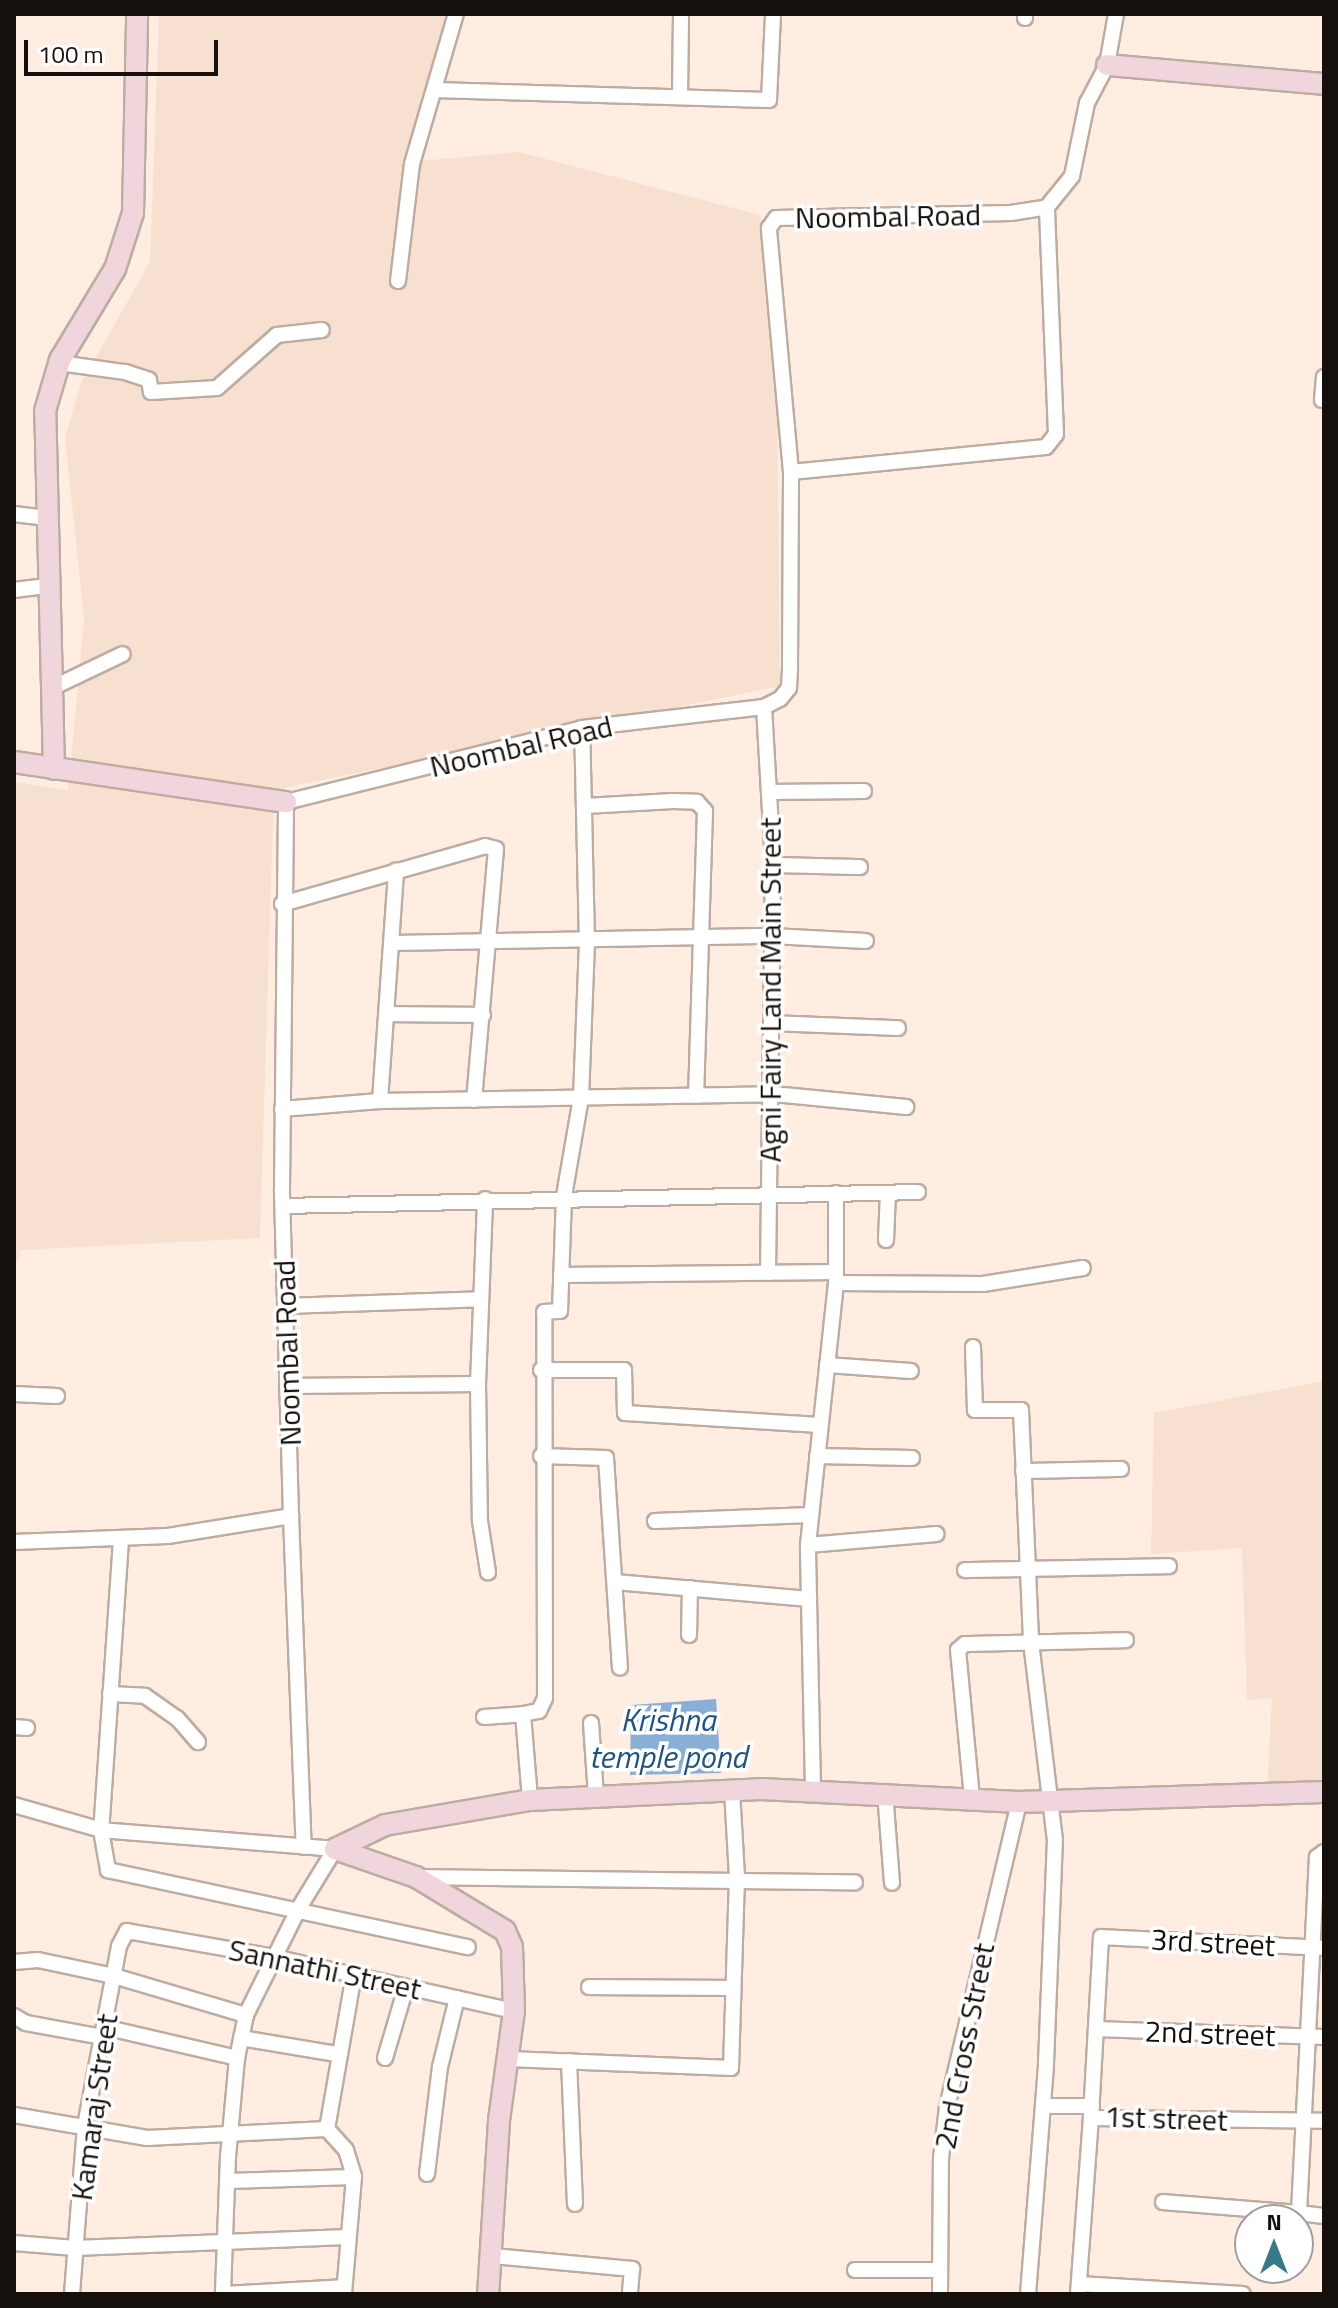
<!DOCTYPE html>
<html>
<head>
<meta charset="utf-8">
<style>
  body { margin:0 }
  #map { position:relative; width:1338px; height:2308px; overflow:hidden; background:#ffede2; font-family:"Titillium Web",sans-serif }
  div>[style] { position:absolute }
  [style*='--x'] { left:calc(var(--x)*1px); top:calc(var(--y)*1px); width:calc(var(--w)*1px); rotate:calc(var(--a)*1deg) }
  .built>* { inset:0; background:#f8e0d0 }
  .water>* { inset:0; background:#89afd7 }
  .roads { filter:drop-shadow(2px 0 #bcaca1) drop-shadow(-2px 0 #bcaca1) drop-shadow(0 2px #bcaca1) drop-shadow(0 -2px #bcaca1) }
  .street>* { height:14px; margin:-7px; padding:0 7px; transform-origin:7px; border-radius:7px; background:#fff }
  .secondary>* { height:20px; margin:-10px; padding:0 10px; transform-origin:10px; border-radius:10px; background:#f0d5dc }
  span { translate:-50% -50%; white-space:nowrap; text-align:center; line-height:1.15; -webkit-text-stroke:7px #fff; paint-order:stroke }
  .street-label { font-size:30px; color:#15100c }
  .water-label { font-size:32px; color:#1d5386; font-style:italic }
  .frame { position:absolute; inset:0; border:16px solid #15100c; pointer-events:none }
  .north { position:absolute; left:1234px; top:2204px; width:80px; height:80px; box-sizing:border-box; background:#fff; border:2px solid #a19f9e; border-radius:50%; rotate:0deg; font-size:22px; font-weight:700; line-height:32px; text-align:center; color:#15100c }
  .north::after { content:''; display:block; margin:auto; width:28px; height:36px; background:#367a8a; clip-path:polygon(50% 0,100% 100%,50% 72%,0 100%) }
  .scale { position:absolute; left:24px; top:40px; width:194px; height:36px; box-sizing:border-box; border:4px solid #15100c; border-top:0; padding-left:10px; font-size:24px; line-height:28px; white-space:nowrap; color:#15100c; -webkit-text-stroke:6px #fff; paint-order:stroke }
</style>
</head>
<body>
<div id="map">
  <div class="built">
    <i style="clip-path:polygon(159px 14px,452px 14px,420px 161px,519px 152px,760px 215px,777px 385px,780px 686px,274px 790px,260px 1238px,21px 1250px,14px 1273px,14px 782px,68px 790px,84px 620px,65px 437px,81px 383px,150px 262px)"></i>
    <i style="clip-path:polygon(1324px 1381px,1324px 1788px,1267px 1791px,1272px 1698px,1247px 1700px,1242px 1548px,1151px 1554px,1154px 1413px)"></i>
  </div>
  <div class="water">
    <i style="clip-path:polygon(716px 1699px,721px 1773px,630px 1775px,631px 1705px)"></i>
  </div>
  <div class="roads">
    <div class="street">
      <i style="--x:1025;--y:18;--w:4;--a:-90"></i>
      <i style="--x:434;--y:90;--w:335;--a:1.7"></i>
      <i style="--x:769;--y:100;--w:86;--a:-87.3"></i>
      <i style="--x:680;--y:97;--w:83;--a:-89.3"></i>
      <i style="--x:398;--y:281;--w:118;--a:-83.2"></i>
      <i style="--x:412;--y:164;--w:156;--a:-73.7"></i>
      <i style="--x:59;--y:363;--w:67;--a:7.8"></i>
      <i style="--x:125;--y:372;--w:25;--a:18"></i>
      <i style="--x:149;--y:380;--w:12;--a:81"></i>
      <i style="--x:151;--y:392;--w:66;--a:-3.5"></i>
      <i style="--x:217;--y:388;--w:80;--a:-41.5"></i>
      <i style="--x:277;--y:335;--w:45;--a:-6.3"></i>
      <i style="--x:1322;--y:400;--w:23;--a:-85"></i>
      <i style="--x:791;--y:472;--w:256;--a:-5.6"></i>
      <i style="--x:1046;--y:447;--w:16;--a:-52"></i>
      <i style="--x:1056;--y:434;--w:227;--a:-92.3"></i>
      <i style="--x:14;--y:514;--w:31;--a:7"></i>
      <i style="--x:14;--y:590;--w:38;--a:-7"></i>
      <i style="--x:54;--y:687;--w:76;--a:-25.6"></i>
      <i style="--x:764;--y:707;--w:158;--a:86.7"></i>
      <i style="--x:773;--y:865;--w:408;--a:90.7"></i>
      <i style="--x:769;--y:792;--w:95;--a:-0.6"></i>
      <i style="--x:585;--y:806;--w:88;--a:-3.3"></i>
      <i style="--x:673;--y:801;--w:24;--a:2"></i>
      <i style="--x:697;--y:802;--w:12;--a:48"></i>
      <i style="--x:705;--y:811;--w:285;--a:91.8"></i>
      <i style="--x:773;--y:865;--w:87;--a:1.3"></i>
      <i style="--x:282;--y:904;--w:211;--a:-15.9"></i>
      <i style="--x:485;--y:846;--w:11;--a:15"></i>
      <i style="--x:496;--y:849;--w:252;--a:95"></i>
      <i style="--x:394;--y:943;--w:378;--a:-1.1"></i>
      <i style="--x:772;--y:936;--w:94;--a:3"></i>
      <i style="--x:386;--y:1014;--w:97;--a:0.6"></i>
      <i style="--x:771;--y:1023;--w:127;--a:2.3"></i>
      <i style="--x:380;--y:1101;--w:231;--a:-86"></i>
      <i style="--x:282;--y:1109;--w:98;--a:-4.7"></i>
      <i style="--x:380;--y:1101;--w:393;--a:-1"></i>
      <i style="--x:773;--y:1094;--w:134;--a:5.6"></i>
      <i style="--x:283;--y:1206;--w:635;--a:-1.26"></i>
      <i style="--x:886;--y:1240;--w:47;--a:-87.6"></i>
      <i style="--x:561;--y:1275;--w:275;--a:-0.6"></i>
      <i style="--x:836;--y:1283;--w:147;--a:0.4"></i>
      <i style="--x:983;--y:1284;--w:101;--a:-9.1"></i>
      <i style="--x:285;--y:1306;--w:196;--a:-2"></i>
      <i style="--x:973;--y:1347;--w:63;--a:88.2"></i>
      <i style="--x:975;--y:1410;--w:46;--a:0"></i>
      <i style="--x:1021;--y:1410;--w:232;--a:87.5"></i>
      <i style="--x:1031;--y:1642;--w:198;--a:83.1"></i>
      <i style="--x:1055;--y:1839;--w:227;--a:92.3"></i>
      <i style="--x:1046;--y:2066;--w:229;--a:94.5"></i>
      <i style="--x:827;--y:1365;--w:84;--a:4.1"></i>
      <i style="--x:541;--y:1370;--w:83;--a:0"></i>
      <i style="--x:624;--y:1370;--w:43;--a:88.7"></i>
      <i style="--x:625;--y:1413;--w:195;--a:3.5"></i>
      <i style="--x:478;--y:1384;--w:137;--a:89.2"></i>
      <i style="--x:480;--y:1521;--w:52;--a:81.1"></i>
      <i style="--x:287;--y:1386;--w:191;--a:-0.6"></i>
      <i style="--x:478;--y:1384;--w:185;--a:-87.8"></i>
      <i style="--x:14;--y:1394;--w:43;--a:2.7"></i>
      <i style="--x:541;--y:1456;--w:65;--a:1.8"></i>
      <i style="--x:606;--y:1458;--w:210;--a:86.2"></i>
      <i style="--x:817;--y:1456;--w:95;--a:1.2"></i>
      <i style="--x:1023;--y:1471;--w:98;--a:-1.2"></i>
      <i style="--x:291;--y:1516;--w:331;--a:87.8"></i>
      <i style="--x:655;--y:1521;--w:156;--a:-2.2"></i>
      <i style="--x:121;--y:1540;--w:291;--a:93.9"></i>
      <i style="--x:101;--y:1830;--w:41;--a:80.1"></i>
      <i style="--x:108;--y:1870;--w:368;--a:12.1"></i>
      <i style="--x:14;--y:1542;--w:154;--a:-2.2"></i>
      <i style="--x:168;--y:1536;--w:125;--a:-9.2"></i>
      <i style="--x:291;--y:1516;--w:327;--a:-91.6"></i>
      <i style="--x:282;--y:1189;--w:387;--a:-89.4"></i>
      <i style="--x:286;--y:802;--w:305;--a:-14"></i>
      <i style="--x:582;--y:728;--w:183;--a:-6.6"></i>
      <i style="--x:764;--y:707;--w:18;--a:-27"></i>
      <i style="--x:780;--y:699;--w:14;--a:-51"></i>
      <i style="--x:789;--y:688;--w:21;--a:-87"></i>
      <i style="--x:790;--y:667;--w:195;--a:-89.7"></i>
      <i style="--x:791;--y:472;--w:245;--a:-95.2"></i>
      <i style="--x:769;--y:228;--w:12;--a:-55"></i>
      <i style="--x:776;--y:218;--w:235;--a:-1.2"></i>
      <i style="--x:1011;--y:213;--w:36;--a:-9"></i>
      <i style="--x:1047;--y:207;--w:40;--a:-51"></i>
      <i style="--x:1072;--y:176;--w:75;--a:-78.4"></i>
      <i style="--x:1087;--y:103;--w:43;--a:-62.2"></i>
      <i style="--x:1107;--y:65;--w:52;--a:-80"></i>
      <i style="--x:808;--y:1545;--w:129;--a:-4.9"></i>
      <i style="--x:965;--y:1570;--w:204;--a:-1.1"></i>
      <i style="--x:615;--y:1582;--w:195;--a:5"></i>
      <i style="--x:689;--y:1635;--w:47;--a:-88.8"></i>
      <i style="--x:110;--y:1694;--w:35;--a:3"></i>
      <i style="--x:145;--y:1696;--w:39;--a:35"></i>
      <i style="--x:177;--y:1718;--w:32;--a:49"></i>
      <i style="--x:523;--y:1714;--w:16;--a:-11"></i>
      <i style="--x:539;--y:1711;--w:14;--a:-65"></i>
      <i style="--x:545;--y:1698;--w:386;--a:-90.1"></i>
      <i style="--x:544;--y:1312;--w:16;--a:-4"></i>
      <i style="--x:560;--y:1311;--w:115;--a:-88"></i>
      <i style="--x:564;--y:1196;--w:99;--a:-80.2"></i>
      <i style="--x:581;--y:1098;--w:155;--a:-87.8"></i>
      <i style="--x:587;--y:943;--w:215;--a:-91.3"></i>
      <i style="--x:484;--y:1717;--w:39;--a:-4"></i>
      <i style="--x:523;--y:1714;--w:86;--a:85.3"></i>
      <i style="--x:591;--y:1723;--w:74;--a:86.1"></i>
      <i style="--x:14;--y:1727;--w:13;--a:4"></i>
      <i style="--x:813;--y:1789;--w:244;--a:-91.2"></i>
      <i style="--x:808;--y:1545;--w:263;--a:-83.9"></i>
      <i style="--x:836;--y:1283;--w:90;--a:-90"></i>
      <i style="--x:885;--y:1792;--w:91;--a:85.6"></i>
      <i style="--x:972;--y:1798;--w:149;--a:-95.4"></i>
      <i style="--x:958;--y:1650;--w:9;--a:-41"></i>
      <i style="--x:965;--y:1644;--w:161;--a:-1.4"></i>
      <i style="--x:14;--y:1805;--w:91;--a:16"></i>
      <i style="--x:101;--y:1830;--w:235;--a:4.6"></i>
      <i style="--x:335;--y:1849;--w:69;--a:121.4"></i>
      <i style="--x:299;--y:1908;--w:119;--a:116.4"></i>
      <i style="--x:246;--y:2015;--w:44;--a:101.8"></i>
      <i style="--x:237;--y:2058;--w:98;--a:95.2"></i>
      <i style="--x:228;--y:2156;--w:138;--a:92.1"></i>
      <i style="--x:1324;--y:1852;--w:9;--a:144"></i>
      <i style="--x:1317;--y:1857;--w:356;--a:92.9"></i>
      <i style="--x:1299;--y:2213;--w:25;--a:7"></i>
      <i style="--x:417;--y:1877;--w:438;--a:0.7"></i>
      <i style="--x:1324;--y:1948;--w:223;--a:-177.2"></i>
      <i style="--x:1101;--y:1937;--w:181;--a:93.2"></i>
      <i style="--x:1091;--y:2118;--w:233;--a:0.7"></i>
      <i style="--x:14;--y:1962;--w:24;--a:-5"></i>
      <i style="--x:38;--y:1960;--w:78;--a:11.9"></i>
      <i style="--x:114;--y:1976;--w:138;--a:16.5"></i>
      <i style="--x:589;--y:1987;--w:142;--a:0.4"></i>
      <i style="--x:14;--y:2016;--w:14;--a:30"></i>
      <i style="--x:26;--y:2023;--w:77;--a:10.4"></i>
      <i style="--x:104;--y:2027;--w:137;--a:13.1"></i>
      <i style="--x:1096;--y:2029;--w:228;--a:2"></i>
      <i style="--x:241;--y:2038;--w:97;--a:9.5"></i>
      <i style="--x:385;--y:2058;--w:74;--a:-73.5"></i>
      <i style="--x:509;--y:2059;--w:222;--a:2.3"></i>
      <i style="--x:731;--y:2068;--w:191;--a:-88.2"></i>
      <i style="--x:737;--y:1877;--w:87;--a:-93.3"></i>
      <i style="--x:569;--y:2061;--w:143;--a:87.6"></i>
      <i style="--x:1043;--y:2106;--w:49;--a:0"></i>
      <i style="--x:14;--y:2115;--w:135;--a:9.8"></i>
      <i style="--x:147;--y:2138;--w:180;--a:-2.9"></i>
      <i style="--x:327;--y:2129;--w:28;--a:48"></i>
      <i style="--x:346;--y:2150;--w:28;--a:73"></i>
      <i style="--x:354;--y:2177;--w:117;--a:94.9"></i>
      <i style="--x:327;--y:2129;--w:156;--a:-80.1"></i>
      <i style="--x:427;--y:2174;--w:108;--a:-83.1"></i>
      <i style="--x:440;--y:2067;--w:71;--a:-76.2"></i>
      <i style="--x:228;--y:2181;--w:126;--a:-1.8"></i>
      <i style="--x:1163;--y:2202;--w:136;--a:4.6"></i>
      <i style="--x:14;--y:2243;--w:61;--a:4.7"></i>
      <i style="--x:75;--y:2248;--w:272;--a:-2.3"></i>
      <i style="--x:493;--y:2256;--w:140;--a:5.3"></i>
      <i style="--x:632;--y:2269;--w:25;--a:95"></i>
      <i style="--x:855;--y:2270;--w:85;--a:0"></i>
      <i style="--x:1079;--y:2284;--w:164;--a:3.5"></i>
      <i style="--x:72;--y:2294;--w:169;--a:-85.6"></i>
      <i style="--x:85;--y:2126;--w:183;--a:-79.3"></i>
      <i style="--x:119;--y:1946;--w:17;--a:-62"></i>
      <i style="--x:127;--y:1931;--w:149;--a:10"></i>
      <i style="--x:274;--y:1957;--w:246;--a:12.7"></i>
      <i style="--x:223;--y:2294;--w:121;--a:-3.3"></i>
      <i style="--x:940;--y:2294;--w:136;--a:-89.6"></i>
      <i style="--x:941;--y:2158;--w:51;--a:-83.3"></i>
      <i style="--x:947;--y:2107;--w:313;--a:-76.7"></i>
      <i style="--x:1078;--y:2294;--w:176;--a:-85.8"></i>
    </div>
    <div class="secondary">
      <i style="--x:1107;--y:65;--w:218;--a:5"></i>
      <i style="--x:14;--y:762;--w:275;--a:8.4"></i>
      <i style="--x:54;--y:769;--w:358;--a:-91.4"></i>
      <i style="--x:45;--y:411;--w:53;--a:-73.6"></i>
      <i style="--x:60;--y:360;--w:106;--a:-58.9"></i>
      <i style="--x:115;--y:269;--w:59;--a:-72.2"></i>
      <i style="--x:133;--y:213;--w:199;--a:-88.8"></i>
      <i style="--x:335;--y:1849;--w:55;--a:-25.6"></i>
      <i style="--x:385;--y:1825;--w:147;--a:-9.8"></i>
      <i style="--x:530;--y:1800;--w:231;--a:-2.7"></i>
      <i style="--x:761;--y:1789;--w:258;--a:2.9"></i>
      <i style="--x:1019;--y:1802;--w:305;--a:-1.9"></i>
      <i style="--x:335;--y:1849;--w:86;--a:19.1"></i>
      <i style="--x:416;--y:1877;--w:104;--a:31.2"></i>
      <i style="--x:505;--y:1931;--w:17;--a:66"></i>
      <i style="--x:512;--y:1947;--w:64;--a:88.2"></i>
      <i style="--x:514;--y:2011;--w:111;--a:97.8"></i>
      <i style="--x:499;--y:2121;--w:173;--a:93.6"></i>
    </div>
  </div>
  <div class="street-label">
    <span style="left:888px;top:216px;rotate:-1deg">Noombal Road</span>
    <span style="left:521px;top:746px;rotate:-13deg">Noombal Road</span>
    <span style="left:770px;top:990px;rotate:-90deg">Agni Fairy Land Main Street</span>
    <span style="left:287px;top:1353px;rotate:-92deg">Noombal Road</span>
    <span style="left:1213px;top:1942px;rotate:3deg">3rd street</span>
    <span style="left:325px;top:1969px;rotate:12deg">Sannathi Street</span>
    <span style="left:1210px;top:2033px;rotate:2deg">2nd street</span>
    <span style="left:964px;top:2046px;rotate:-79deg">2nd Cross Street</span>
    <span style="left:94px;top:2107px;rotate:-82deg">Kamaraj Street</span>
    <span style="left:1166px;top:2118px;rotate:2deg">1st street</span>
  </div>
  <div class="water-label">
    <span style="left:668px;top:1738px">Krishna<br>temple pond</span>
  </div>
  <div class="frame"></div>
  <div class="north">N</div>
  <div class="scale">100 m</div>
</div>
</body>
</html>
